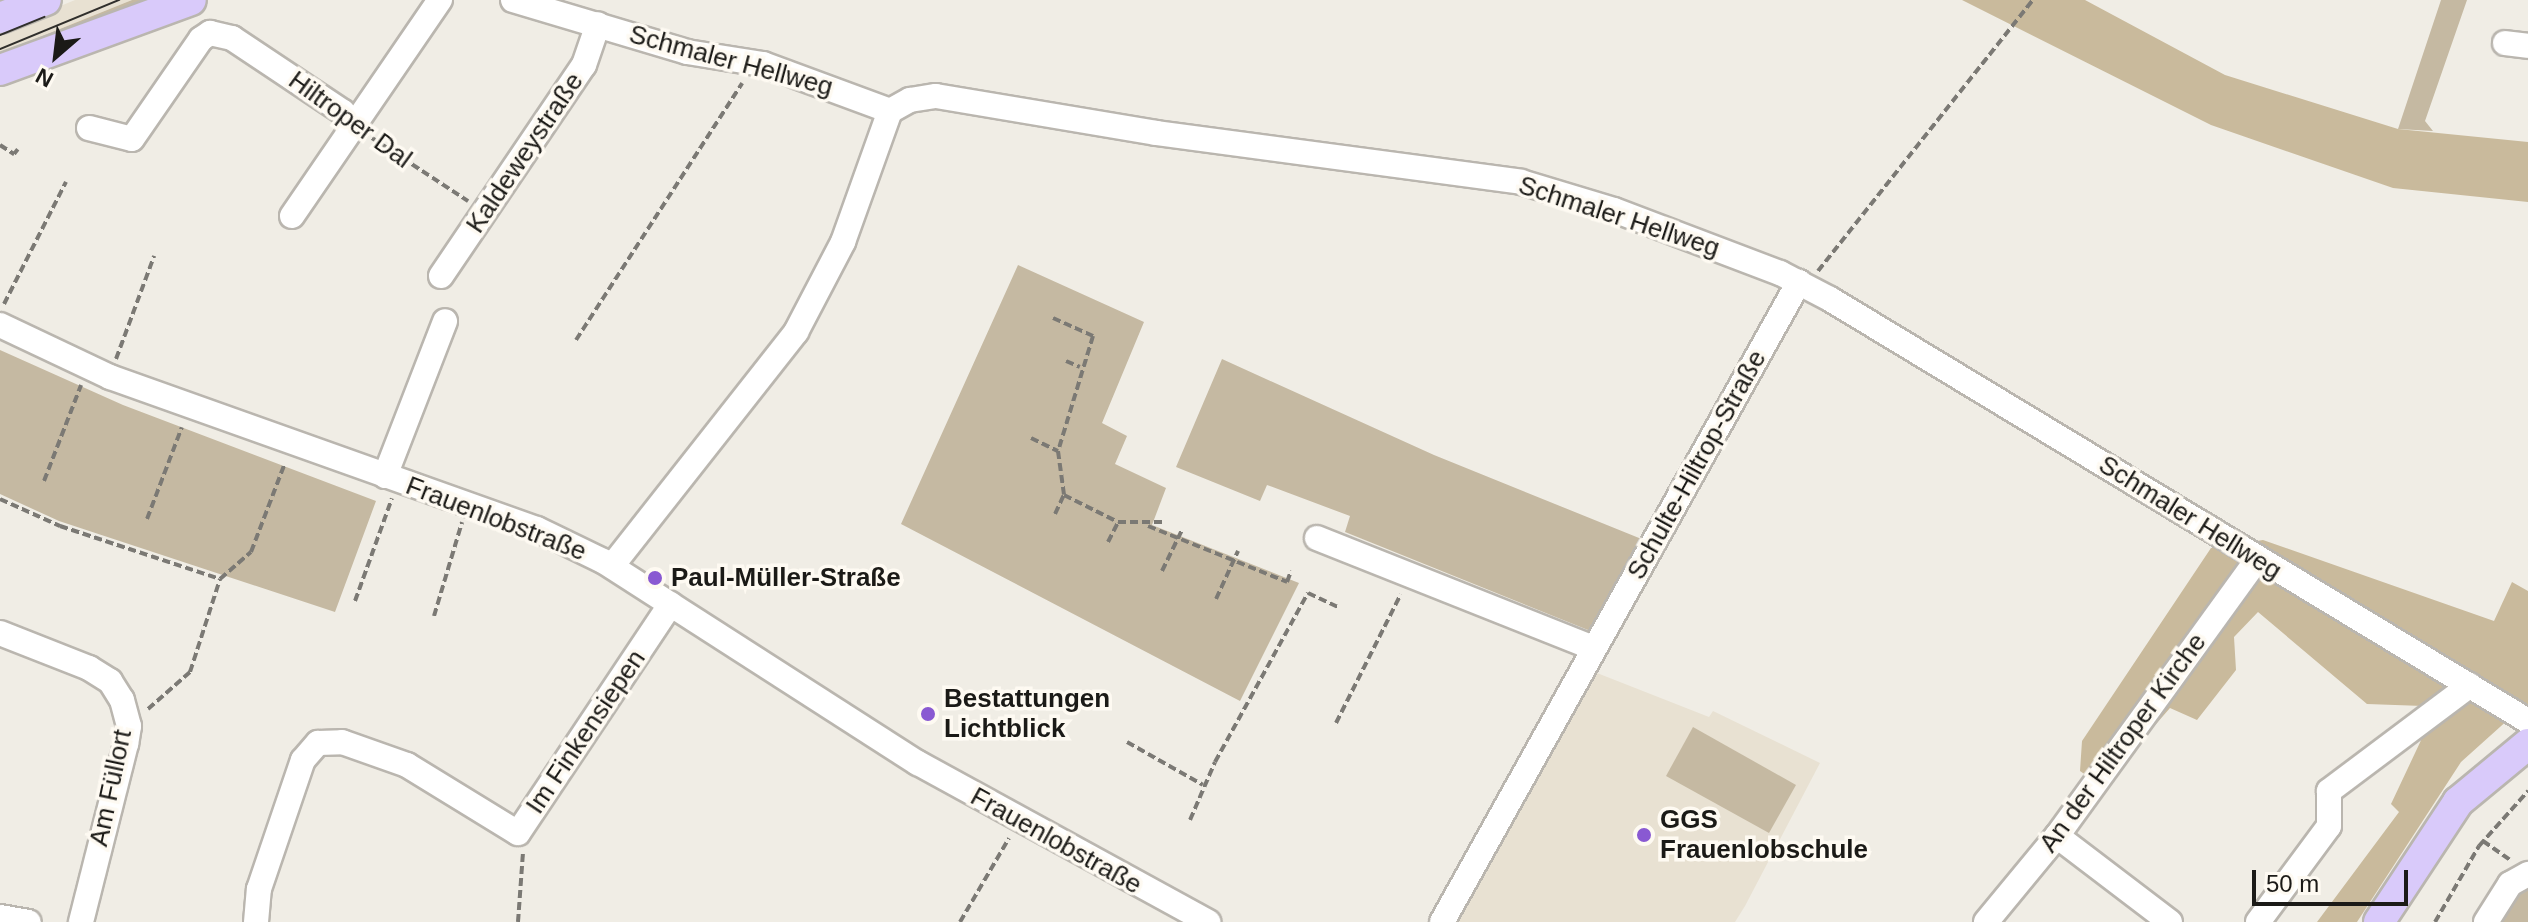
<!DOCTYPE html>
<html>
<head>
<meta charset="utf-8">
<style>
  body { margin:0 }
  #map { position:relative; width:2528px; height:922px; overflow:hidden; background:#f0ede5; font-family:Arial,sans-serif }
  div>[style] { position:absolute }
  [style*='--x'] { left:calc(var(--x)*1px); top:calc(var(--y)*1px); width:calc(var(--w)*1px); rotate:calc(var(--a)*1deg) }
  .built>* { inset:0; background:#e8e1d2 }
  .green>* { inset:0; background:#c5b9a2 }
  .forest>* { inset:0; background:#c9ba9c }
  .path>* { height:4px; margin-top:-2px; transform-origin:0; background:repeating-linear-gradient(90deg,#7b7974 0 8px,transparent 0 12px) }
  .roads { filter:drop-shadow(2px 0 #bab6af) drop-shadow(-2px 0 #bab6af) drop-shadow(0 2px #bab6af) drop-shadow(0 -2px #bab6af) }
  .minor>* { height:24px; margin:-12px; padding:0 12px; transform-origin:12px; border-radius:12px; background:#fff }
  .major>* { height:30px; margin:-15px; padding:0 15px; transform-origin:15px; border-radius:15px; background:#d9cafa }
  .tram>* { height:2px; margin:-1px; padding:0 1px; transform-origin:1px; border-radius:1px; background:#302f2c }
  .dots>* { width:22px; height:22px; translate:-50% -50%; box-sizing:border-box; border:4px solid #fefaf2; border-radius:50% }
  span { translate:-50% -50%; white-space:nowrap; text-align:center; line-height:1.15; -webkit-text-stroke:7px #fefaf2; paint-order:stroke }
  .street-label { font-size:26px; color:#1b1a17 }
  .poi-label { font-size:26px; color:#1b1a17; font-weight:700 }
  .left { translate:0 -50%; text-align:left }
  .north { position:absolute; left:16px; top:16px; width:80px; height:80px; -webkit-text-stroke:6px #fefaf2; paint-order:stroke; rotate:208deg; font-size:22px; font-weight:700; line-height:32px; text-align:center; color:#1b1a17 }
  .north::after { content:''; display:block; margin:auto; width:28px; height:36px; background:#1b1a17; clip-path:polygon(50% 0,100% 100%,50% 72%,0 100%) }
  .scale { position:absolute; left:2252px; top:870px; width:156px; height:36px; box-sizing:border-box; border:4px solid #1b1a17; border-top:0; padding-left:10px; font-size:24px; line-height:28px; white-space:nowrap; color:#1b1a17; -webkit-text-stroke:6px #fefaf2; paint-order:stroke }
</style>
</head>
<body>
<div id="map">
  <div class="built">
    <i style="clip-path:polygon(75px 0,132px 0,0 53px,0 31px)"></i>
    <i style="clip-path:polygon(1597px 673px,1709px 717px,1713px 711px,1820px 763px,1745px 906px,1735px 922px,1456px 922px)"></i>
  </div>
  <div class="green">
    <i style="clip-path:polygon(132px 0,158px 0,0 59px,0 53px)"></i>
    <i style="clip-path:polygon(2441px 0,2467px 0,2425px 121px,2433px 131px,2398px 129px)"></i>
    <i style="clip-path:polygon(1018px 265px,1144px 322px,1102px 423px,1127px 436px,1115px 464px,1166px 488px,1152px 525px,1299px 583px,1240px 701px,901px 524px)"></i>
    <i style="clip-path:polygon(0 350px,123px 405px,376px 501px,335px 612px,59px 521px,0 494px)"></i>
    <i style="clip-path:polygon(1222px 359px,1434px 455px,1644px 540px,1597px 625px,1588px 630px,1345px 532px,1350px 516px,1267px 485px,1260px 501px,1176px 467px)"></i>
    <i style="clip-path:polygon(1693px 727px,1796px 785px,1769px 833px,1666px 776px)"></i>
    <i style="clip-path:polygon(2528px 882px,2528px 922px,2496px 922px,2500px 912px)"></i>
  </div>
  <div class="forest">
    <i style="clip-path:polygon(1962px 0,2085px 0,2225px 75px,2398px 129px,2528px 142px,2528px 202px,2393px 188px,2211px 125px)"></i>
    <i style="clip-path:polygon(2263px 540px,2494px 621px,2512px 582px,2528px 591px,2528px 712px,2510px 718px,2461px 762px,2357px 922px,2317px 922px,2399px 812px,2391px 804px,2432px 717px,2423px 706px,2367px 704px,2258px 612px,2234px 637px,2236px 670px,2197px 720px,2170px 708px,2102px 786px,2080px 771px,2082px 741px,2211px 548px)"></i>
  </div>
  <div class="path">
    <i style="--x:372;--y:138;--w:115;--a:33.3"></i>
    <i style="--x:0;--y:145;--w:17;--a:33"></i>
    <i style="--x:14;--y:154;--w:6;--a:-51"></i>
    <i style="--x:1818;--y:271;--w:346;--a:-51.6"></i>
    <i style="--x:4;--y:304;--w:137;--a:-63.1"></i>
    <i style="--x:1053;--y:318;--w:44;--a:24.2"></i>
    <i style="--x:1093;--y:336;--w:120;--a:106.9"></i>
    <i style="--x:1058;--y:451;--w:44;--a:82.2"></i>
    <i style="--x:1064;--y:495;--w:60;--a:26.6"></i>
    <i style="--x:1118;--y:522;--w:45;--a:0"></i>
    <i style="--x:576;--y:340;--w:306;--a:-57.1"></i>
    <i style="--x:116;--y:359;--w:110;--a:-69.7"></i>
    <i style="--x:1066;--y:361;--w:15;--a:23"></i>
    <i style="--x:1031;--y:438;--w:30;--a:26"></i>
    <i style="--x:44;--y:481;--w:103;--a:-68.9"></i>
    <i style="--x:0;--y:499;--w:66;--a:24.2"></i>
    <i style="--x:60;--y:526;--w:169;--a:18.3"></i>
    <i style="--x:220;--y:579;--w:41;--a:-41.1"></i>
    <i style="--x:251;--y:552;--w:95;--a:-69.1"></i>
    <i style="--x:1055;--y:514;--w:21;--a:-65"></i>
    <i style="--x:147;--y:519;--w:98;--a:-69.2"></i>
    <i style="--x:1148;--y:526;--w:150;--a:21.9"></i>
    <i style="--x:1287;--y:582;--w:12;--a:-70"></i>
    <i style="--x:1108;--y:542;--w:22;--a:-63"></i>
    <i style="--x:1162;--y:571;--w:46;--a:-64"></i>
    <i style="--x:1216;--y:599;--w:53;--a:-65.4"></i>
    <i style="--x:355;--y:601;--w:109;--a:-70.2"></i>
    <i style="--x:434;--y:616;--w:98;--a:-73.4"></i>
    <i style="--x:148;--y:709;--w:56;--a:-41.4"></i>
    <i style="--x:190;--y:672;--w:98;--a:-72.1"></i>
    <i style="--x:1336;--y:723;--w:144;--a:-63.3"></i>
    <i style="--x:1127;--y:742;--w:87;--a:29.5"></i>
    <i style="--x:1190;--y:820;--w:63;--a:-66.7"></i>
    <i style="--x:1215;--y:762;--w:193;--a:-61.2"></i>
    <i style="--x:1308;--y:593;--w:33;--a:25"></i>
    <i style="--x:2483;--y:841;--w:33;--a:35"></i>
    <i style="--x:518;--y:922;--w:69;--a:-85.9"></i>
    <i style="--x:960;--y:922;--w:97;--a:-59.7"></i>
    <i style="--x:2435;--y:922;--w:88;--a:-59.9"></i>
    <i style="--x:2479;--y:846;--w:74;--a:-48.3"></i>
  </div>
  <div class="roads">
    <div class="minor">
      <i style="--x:513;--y:0;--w:182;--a:16.6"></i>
      <i style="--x:687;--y:52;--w:77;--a:9"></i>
      <i style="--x:763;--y:64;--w:135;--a:20.3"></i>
      <i style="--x:2505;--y:43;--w:23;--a:7"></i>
      <i style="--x:890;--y:111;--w:23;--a:-29"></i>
      <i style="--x:910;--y:100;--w:26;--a:-9"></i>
      <i style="--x:936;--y:96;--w:223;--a:9.5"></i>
      <i style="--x:1156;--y:133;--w:368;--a:7.6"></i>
      <i style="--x:1521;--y:182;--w:97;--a:16.8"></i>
      <i style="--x:1614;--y:210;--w:178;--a:20.8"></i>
      <i style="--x:1780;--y:273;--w:56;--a:27.5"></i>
      <i style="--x:1830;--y:299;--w:816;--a:31.16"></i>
      <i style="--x:89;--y:128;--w:44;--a:14.3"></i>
      <i style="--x:132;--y:139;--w:121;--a:-55.4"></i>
      <i style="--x:201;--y:39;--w:11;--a:-34"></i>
      <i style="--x:210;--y:33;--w:23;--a:13"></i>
      <i style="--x:232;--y:38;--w:133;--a:33.7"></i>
      <i style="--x:343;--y:112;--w:21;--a:51"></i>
      <i style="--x:292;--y:216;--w:262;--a:-55.6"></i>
      <i style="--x:441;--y:276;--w:255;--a:-55.9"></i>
      <i style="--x:584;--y:65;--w:43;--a:-71.1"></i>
      <i style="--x:0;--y:325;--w:122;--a:25.3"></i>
      <i style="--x:110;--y:377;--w:453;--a:19.6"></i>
      <i style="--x:537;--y:529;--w:73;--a:25.9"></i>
      <i style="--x:603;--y:561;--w:374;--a:32.7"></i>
      <i style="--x:918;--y:763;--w:331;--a:28.7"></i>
      <i style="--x:385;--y:476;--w:166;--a:-68.8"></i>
      <i style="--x:1317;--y:538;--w:298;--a:21.7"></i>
      <i style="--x:612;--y:566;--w:298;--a:-51.8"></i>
      <i style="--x:796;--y:332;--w:102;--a:-62.4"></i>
      <i style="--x:843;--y:242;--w:139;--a:-70.3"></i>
      <i style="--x:0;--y:633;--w:96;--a:21.5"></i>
      <i style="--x:89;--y:668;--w:25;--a:32"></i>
      <i style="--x:110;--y:681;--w:22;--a:58"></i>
      <i style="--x:122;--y:700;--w:27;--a:75"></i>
      <i style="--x:129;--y:726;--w:18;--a:99"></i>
      <i style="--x:126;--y:744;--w:184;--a:104.2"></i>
      <i style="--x:2057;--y:836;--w:142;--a:37.3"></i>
      <i style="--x:0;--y:917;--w:29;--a:10"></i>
      <i style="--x:256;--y:922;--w:33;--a:-85"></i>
      <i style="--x:259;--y:889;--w:136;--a:-71.2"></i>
      <i style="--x:303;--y:760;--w:23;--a:-49"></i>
      <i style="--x:318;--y:743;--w:24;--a:-2"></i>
      <i style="--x:342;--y:742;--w:69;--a:19.5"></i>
      <i style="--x:407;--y:765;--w:130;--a:31.5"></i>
      <i style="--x:518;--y:833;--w:275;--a:-56.3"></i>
      <i style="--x:1442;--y:922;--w:733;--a:-60.85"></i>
      <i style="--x:1986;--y:922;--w:112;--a:-50.5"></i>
      <i style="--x:2057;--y:836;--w:339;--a:-54.1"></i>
      <i style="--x:2258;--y:922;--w:119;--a:-53.5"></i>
      <i style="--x:2329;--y:826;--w:35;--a:-90"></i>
      <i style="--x:2329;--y:791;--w:176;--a:-36.9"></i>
      <i style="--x:2486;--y:922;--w:45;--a:-57.7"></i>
      <i style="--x:2510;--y:884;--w:21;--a:-29"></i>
    </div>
    <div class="major">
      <i style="--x:0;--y:18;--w:49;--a:-21.4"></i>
      <i style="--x:0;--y:70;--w:203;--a:-20.1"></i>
      <i style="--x:2379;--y:922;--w:144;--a:-56.6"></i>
      <i style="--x:2458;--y:802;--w:91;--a:-39.6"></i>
    </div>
  </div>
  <div class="tram">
    <i style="--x:0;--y:35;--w:48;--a:-22.2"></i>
    <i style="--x:0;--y:49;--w:129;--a:-22.4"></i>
  </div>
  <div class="dots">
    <i style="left:655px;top:578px;background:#8959d2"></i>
    <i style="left:928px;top:714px;background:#8959d2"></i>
    <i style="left:1644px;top:835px;background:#8959d2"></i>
  </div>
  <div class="street-label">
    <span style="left:731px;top:61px;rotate:15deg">Schmaler Hellweg</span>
    <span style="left:350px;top:120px;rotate:36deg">Hiltroper Dal</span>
    <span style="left:525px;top:153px;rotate:-56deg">Kaldeweystraße</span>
    <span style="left:1619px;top:217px;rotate:18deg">Schmaler Hellweg</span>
    <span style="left:1697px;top:465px;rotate:-61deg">Schulte-Hiltrop-Straße</span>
    <span style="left:2190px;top:518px;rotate:32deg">Schmaler Hellweg</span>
    <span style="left:496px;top:519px;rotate:21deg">Frauenlobstraße</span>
    <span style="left:586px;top:732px;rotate:-56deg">Im Finkensiepen</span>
    <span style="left:2123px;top:743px;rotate:-54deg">An der Hiltroper Kirche</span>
    <span style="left:111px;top:788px;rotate:-78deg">Am Füllort</span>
    <span style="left:1056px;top:841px;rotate:29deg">Frauenlobstraße</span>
  </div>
  <div class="poi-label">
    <span class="left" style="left:671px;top:578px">Paul-Müller-Straße</span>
    <span class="left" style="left:944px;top:714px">Bestattungen<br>Lichtblick</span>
    <span class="left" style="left:1660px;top:835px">GGS<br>Frauenlobschule</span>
  </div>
  <div class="north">N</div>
  <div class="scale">50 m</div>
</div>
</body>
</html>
